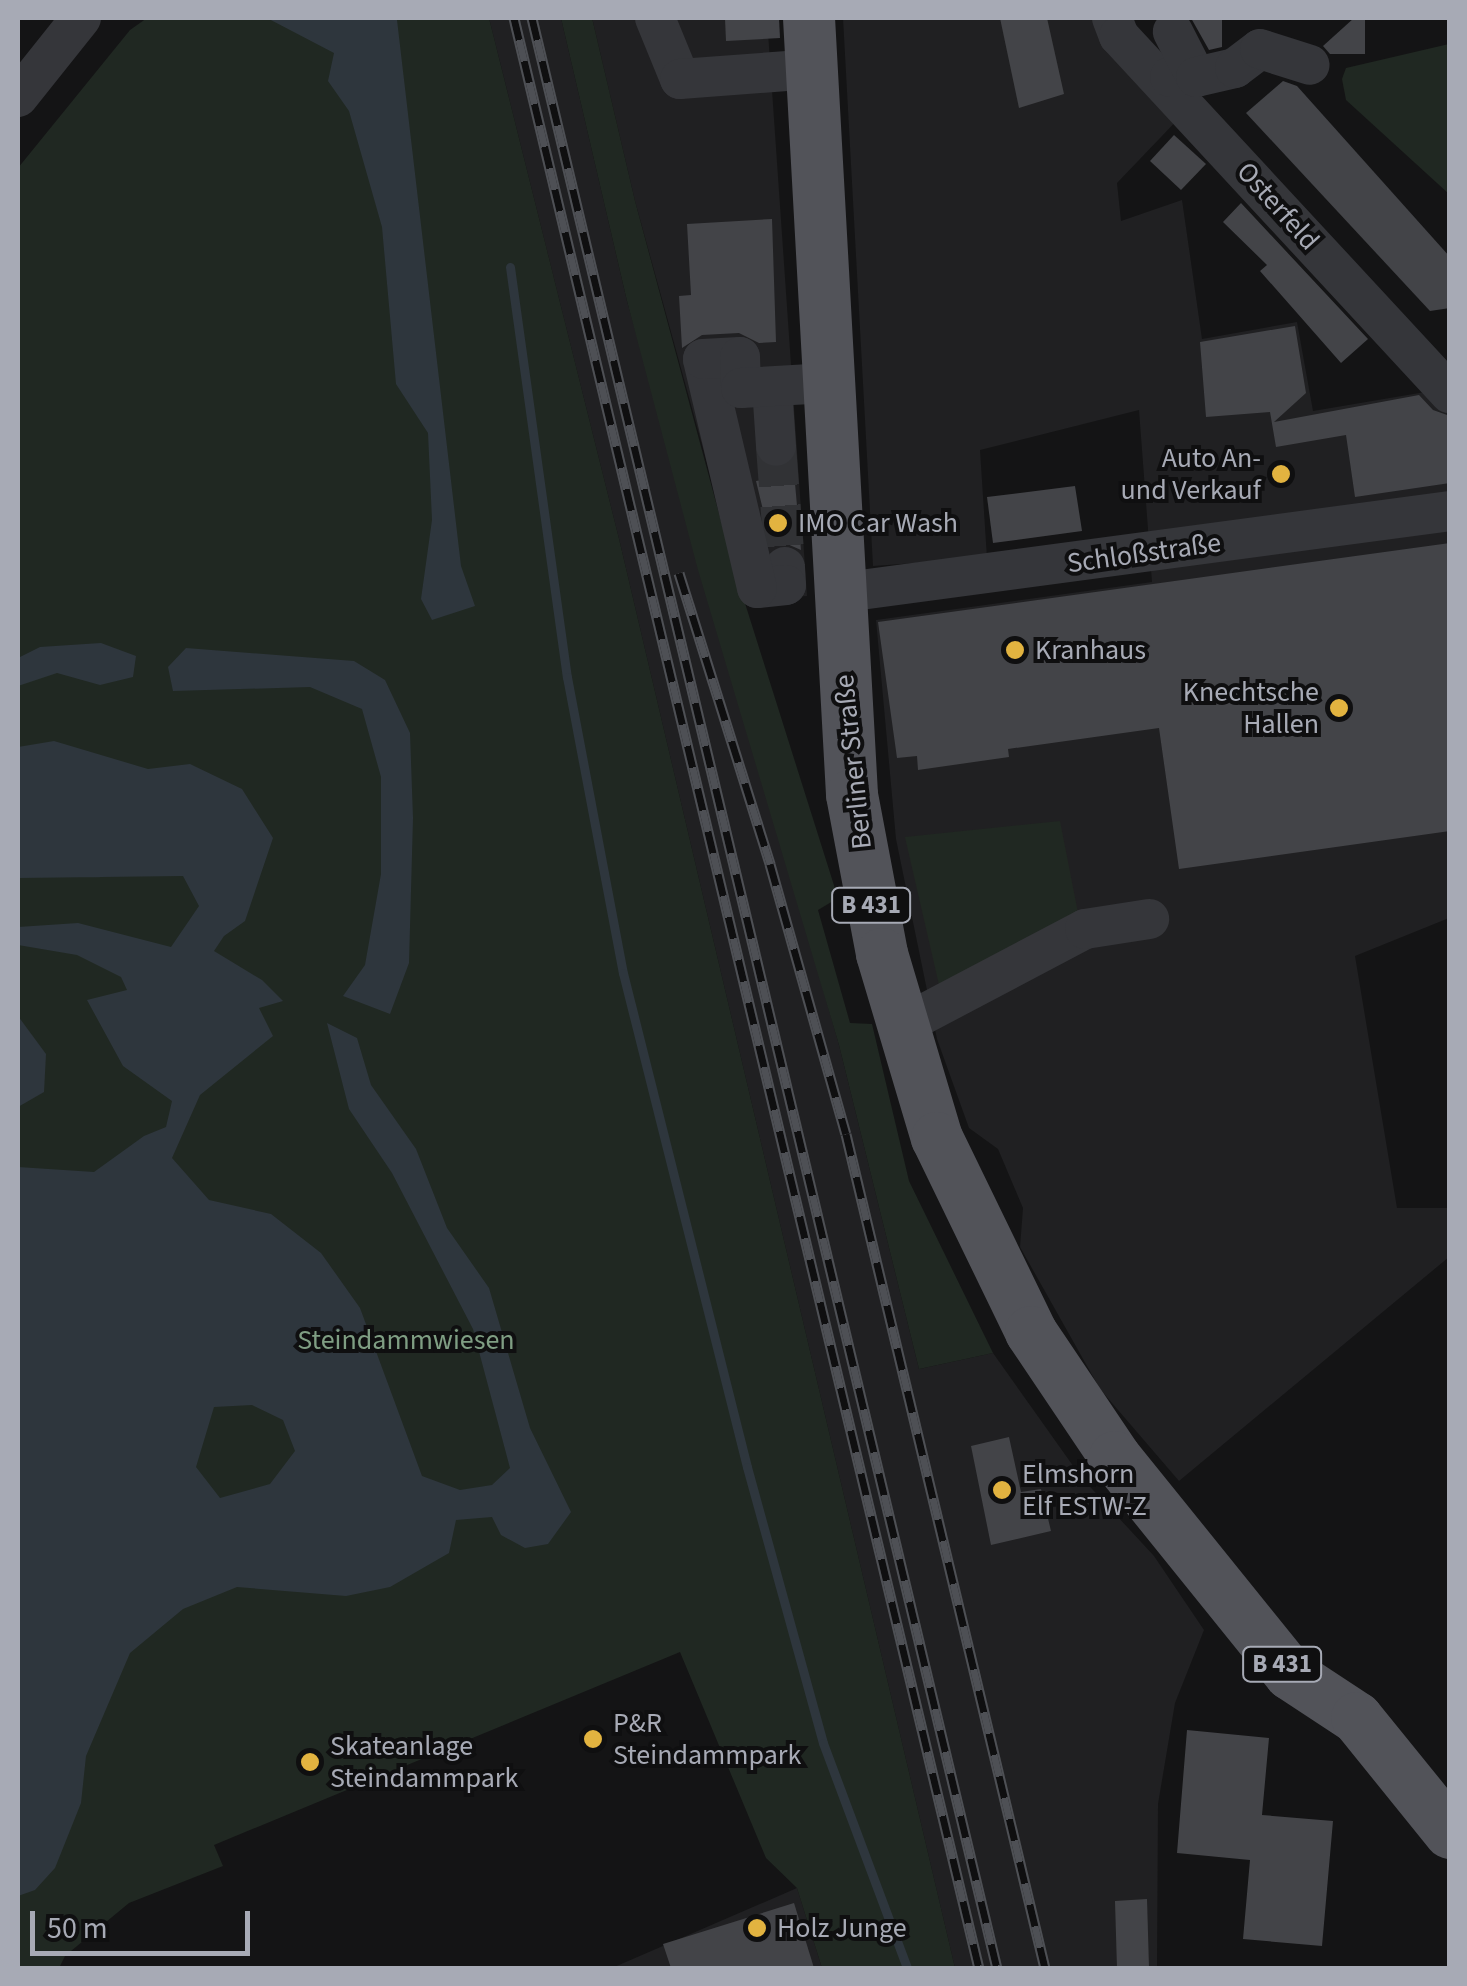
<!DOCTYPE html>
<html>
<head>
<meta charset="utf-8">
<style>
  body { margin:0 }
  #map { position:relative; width:1467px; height:1986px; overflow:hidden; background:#141415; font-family:"Source Sans 3",sans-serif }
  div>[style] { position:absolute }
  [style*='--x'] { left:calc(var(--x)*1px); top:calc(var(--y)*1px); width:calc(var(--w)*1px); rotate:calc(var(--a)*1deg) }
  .built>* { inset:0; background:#202022 }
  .green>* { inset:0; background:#202822 }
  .water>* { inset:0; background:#2e363d }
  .stream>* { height:9px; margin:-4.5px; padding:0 4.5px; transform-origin:4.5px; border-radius:4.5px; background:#2e363d }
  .building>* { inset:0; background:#434448 }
  .minor-tunnel>* { height:40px; margin-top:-20px; transform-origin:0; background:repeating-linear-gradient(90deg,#313235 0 40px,transparent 0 60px) }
  .minor>* { height:40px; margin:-20px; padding:0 20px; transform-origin:20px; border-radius:20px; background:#35363a }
  .major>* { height:52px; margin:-26px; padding:0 26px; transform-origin:26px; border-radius:26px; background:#525359 }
  .rail>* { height:11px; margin-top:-5.5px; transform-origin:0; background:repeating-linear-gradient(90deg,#0f0f10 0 22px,#4e5055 0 44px); box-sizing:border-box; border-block:2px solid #4e5055 }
  .dots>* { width:28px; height:28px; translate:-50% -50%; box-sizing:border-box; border:5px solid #0f0f10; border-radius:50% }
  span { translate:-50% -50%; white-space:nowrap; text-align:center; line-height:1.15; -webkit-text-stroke:8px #0f0f10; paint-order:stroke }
  .shield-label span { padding:2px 8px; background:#0f0f10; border:2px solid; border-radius:8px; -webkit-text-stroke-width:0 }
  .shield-label { font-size:25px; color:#a7aab5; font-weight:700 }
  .street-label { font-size:28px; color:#a7aab5 }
  .poi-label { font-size:28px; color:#a7aab5 }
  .right { translate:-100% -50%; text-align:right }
  .left { translate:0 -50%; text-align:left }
  .park-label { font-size:28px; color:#7f9e83 }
  .frame { position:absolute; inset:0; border:20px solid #a7aab5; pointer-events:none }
  .scale { position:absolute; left:30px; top:1911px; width:220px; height:45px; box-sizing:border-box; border:5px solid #a7aab5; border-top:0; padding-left:12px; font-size:30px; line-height:35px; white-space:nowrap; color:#a7aab5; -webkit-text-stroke:8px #0f0f10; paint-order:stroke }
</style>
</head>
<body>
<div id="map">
  <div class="built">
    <i style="clip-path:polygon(489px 18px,561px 18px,627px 301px,839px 1045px,919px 1369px,993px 1353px,1081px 1477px,1154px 1556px,1204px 1630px,1175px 1703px,1158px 1804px,1157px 1968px,955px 1968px,620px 543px)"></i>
    <i style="clip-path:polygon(592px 18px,767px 18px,807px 596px,745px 601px,635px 201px)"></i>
    <i style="clip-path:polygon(843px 18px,1098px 18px,1183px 114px,1117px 183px,1121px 221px,1182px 200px,1202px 339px,1297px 322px,1313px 411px,1437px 390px,1449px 404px,1449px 918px,1355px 956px,1397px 1208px,1449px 1208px,1449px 1257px,1179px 1481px,1100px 1389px,1020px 1247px,1023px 1208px,998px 1149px,969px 1128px,937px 1039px,896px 839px,876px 620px,1152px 582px,1139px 410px,980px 450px,987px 558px,873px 566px)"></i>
    <i style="clip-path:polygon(797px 1888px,822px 1968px,612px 1968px)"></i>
  </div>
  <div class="green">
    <i style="clip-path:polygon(147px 18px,489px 18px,620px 543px,955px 1968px,822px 1968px,797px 1888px,766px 1858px,680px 1652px,214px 1845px,223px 1866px,129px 1903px,65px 1956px,59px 1968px,18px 1968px,18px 168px,130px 30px)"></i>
    <i style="clip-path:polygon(561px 18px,592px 18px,635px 201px,732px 562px,838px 898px,818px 910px,850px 1023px,872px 1024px,909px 1181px,993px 1353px,919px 1369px,839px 1045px,698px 570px,627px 301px)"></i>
    <i style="clip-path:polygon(1449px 44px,1450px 44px,1449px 194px,1346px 100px,1342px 79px,1346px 68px)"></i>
    <i style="clip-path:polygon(1060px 821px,1078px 913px,940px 989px,905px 837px)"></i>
  </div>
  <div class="water">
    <i style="clip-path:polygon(267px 18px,397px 20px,461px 566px,475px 606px,432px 620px,421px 599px,432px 520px,428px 433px,396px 384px,382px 227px,349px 111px,328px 81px,334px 53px)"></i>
    <i style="clip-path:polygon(101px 643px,136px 656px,133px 677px,100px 685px,57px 673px,18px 686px,18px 658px,40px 647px)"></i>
    <i style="clip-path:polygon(186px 648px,354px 661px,385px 680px,410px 733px,413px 818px,409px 963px,390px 1014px,343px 996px,365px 965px,381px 874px,381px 777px,362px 709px,310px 687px,173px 691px,168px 667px)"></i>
    <i style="clip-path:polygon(evenodd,54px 741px,148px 769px,190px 764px,242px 789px,273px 838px,245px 921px,224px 936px,214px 951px,262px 980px,283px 1001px,259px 1008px,273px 1036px,200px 1095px,172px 1158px,209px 1200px,271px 1214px,321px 1253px,360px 1308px,422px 1476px,460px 1490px,492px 1485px,510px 1468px,473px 1329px,392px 1173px,349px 1109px,327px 1023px,357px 1038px,371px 1085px,416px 1149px,447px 1228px,489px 1288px,530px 1428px,571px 1512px,548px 1544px,525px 1548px,501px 1535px,492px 1517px,456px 1520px,449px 1553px,390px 1587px,346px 1596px,237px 1587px,183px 1609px,130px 1653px,86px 1756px,81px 1803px,55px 1868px,35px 1890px,18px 1896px,18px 1167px,94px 1172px,144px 1136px,166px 1127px,172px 1101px,123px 1066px,87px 1000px,127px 990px,121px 977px,77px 955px,18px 945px,18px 927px,78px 923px,171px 947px,199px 906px,183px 876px,18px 878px,18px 747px,54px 741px,252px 1405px,283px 1420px,295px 1451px,270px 1484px,220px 1498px,196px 1467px,214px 1407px,252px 1405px)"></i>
    <i style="clip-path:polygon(18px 1016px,46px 1054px,44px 1092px,18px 1107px)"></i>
  </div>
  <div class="stream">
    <i style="--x:510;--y:267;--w:414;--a:82.1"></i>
    <i style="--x:567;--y:677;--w:301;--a:79.3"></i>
    <i style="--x:623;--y:973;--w:509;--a:75.91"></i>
    <i style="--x:747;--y:1467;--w:286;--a:74.6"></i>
    <i style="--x:823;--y:1743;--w:240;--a:69.5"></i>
  </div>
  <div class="building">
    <i style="clip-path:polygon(725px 18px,779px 18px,780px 38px,726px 41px)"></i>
    <i style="clip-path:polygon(1000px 18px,1047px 18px,1064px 94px,1019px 108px)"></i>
    <i style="clip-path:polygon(1191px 18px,1222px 18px,1222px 47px,1209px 50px)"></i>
    <i style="clip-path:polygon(1354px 18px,1365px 18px,1365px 54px,1330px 54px,1323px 46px)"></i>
    <i style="clip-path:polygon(1283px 81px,1297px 86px,1450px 257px,1450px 308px,1430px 311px,1246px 113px)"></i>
    <i style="clip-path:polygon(1174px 135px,1206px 164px,1181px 190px,1150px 161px)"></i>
    <i style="clip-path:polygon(1241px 203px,1368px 339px,1341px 363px,1260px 271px,1267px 265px,1223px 222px)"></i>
    <i style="clip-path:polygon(772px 219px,776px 342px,759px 343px,739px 333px,702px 335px,682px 348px,679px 296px,691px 295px,687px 224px)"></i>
    <i style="clip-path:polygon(1295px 326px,1306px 393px,1274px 422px,1419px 395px,1433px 410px,1450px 416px,1450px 483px,1355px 497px,1346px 435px,1276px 447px,1270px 412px,1206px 417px,1200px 342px)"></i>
    <i style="clip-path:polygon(793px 461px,801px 550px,785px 543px,772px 547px,756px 481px,762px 480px,761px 464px,779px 470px)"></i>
    <i style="clip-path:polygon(1075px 486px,1082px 531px,993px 543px,987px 497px)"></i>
    <i style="clip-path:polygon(1450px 543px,1450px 831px,1179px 869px,1159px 728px,1008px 749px,1009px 757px,918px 770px,917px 756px,897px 758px,878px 622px)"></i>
    <i style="clip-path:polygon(1009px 1437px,1021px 1492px,1041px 1489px,1051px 1531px,991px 1545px,971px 1446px)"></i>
    <i style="clip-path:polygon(1187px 1730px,1269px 1738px,1262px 1815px,1333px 1821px,1322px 1946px,1243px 1939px,1250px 1860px,1177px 1853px)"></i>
    <i style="clip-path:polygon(1147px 1899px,1149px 1968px,1117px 1968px,1115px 1901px)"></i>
    <i style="clip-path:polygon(794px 1903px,814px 1968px,671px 1968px,663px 1944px)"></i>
  </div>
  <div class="minor-tunnel">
    <i style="--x:776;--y:446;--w:121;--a:85.7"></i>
  </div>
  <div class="minor">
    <i style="--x:655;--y:18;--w:66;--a:67.7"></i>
    <i style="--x:680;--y:79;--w:132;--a:-4.3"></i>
    <i style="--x:1112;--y:18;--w:19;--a:69"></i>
    <i style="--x:1119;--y:36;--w:487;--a:47.2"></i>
    <i style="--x:1170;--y:77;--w:26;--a:0"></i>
    <i style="--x:1196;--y:77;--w:51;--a:-117.1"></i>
    <i style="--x:1196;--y:77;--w:40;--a:-13"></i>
    <i style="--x:1235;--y:68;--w:31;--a:-37"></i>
    <i style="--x:1260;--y:49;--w:52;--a:17.7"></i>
    <i style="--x:18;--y:97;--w:101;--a:-51.4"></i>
    <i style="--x:772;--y:387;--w:59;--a:86.1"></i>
    <i style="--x:785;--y:567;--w:18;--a:87"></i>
    <i style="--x:786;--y:585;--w:29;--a:174"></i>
    <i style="--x:757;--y:588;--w:235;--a:-103.3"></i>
    <i style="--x:703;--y:359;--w:37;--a:-3"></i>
    <i style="--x:740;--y:357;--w:31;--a:88"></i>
    <i style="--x:741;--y:388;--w:87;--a:-3.3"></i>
    <i style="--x:838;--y:593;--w:617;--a:-7.63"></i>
    <i style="--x:903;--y:1025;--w:206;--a:-27.8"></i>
    <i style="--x:1085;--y:929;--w:65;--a:-8.9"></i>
  </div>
  <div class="major">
    <i style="--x:809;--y:18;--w:778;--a:86.83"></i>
    <i style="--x:852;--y:795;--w:162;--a:79.3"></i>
    <i style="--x:882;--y:954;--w:192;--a:73.4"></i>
    <i style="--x:937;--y:1138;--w:216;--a:64.1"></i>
    <i style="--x:1031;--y:1332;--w:151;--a:56.1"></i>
    <i style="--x:1115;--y:1457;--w:279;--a:51.1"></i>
    <i style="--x:1290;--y:1674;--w:80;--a:33.3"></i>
    <i style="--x:1357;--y:1718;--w:148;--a:51"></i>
  </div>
  <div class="rail">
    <i style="--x:514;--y:18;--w:2005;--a:76.59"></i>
    <i style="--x:532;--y:18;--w:2005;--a:76.59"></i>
    <i style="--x:679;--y:573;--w:305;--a:72.6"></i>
    <i style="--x:770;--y:864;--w:280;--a:74.3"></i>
    <i style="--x:846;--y:1134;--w:857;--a:76.58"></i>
  </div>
  <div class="dots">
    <i style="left:1281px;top:474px;background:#e2b340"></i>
    <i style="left:778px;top:523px;background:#e2b340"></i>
    <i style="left:1015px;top:650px;background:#e2b340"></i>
    <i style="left:1339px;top:708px;background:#e2b340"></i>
    <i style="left:1002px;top:1490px;background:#e2b340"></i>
    <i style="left:593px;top:1739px;background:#e2b340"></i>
    <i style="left:310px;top:1762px;background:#e2b340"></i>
    <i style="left:757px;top:1928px;background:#e2b340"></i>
  </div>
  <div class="shield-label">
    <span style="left:871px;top:905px">B 431</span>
    <span style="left:1282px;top:1664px">B 431</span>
  </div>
  <div class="street-label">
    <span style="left:1278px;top:206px;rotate:48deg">Osterfeld</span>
    <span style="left:1144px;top:553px;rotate:-8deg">Schloßstraße</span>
    <span style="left:853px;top:762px;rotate:-96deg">Berliner Straße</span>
  </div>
  <div class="poi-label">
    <span class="right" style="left:1261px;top:474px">Auto An-<br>und Verkauf</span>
    <span class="left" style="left:798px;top:523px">IMO Car Wash</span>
    <span class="left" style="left:1035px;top:650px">Kranhaus</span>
    <span class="right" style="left:1319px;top:708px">Knechtsche<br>Hallen</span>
    <span class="left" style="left:1022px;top:1490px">Elmshorn<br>Elf ESTW-Z</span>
    <span class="left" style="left:613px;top:1739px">P&amp;R<br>Steindammpark</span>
    <span class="left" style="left:330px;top:1762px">Skateanlage<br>Steindammpark</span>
    <span class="left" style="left:777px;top:1928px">Holz Junge</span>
  </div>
  <div class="park-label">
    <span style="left:406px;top:1340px">Steindammwiesen</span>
  </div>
  <div class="frame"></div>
  <div class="scale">50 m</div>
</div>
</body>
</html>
